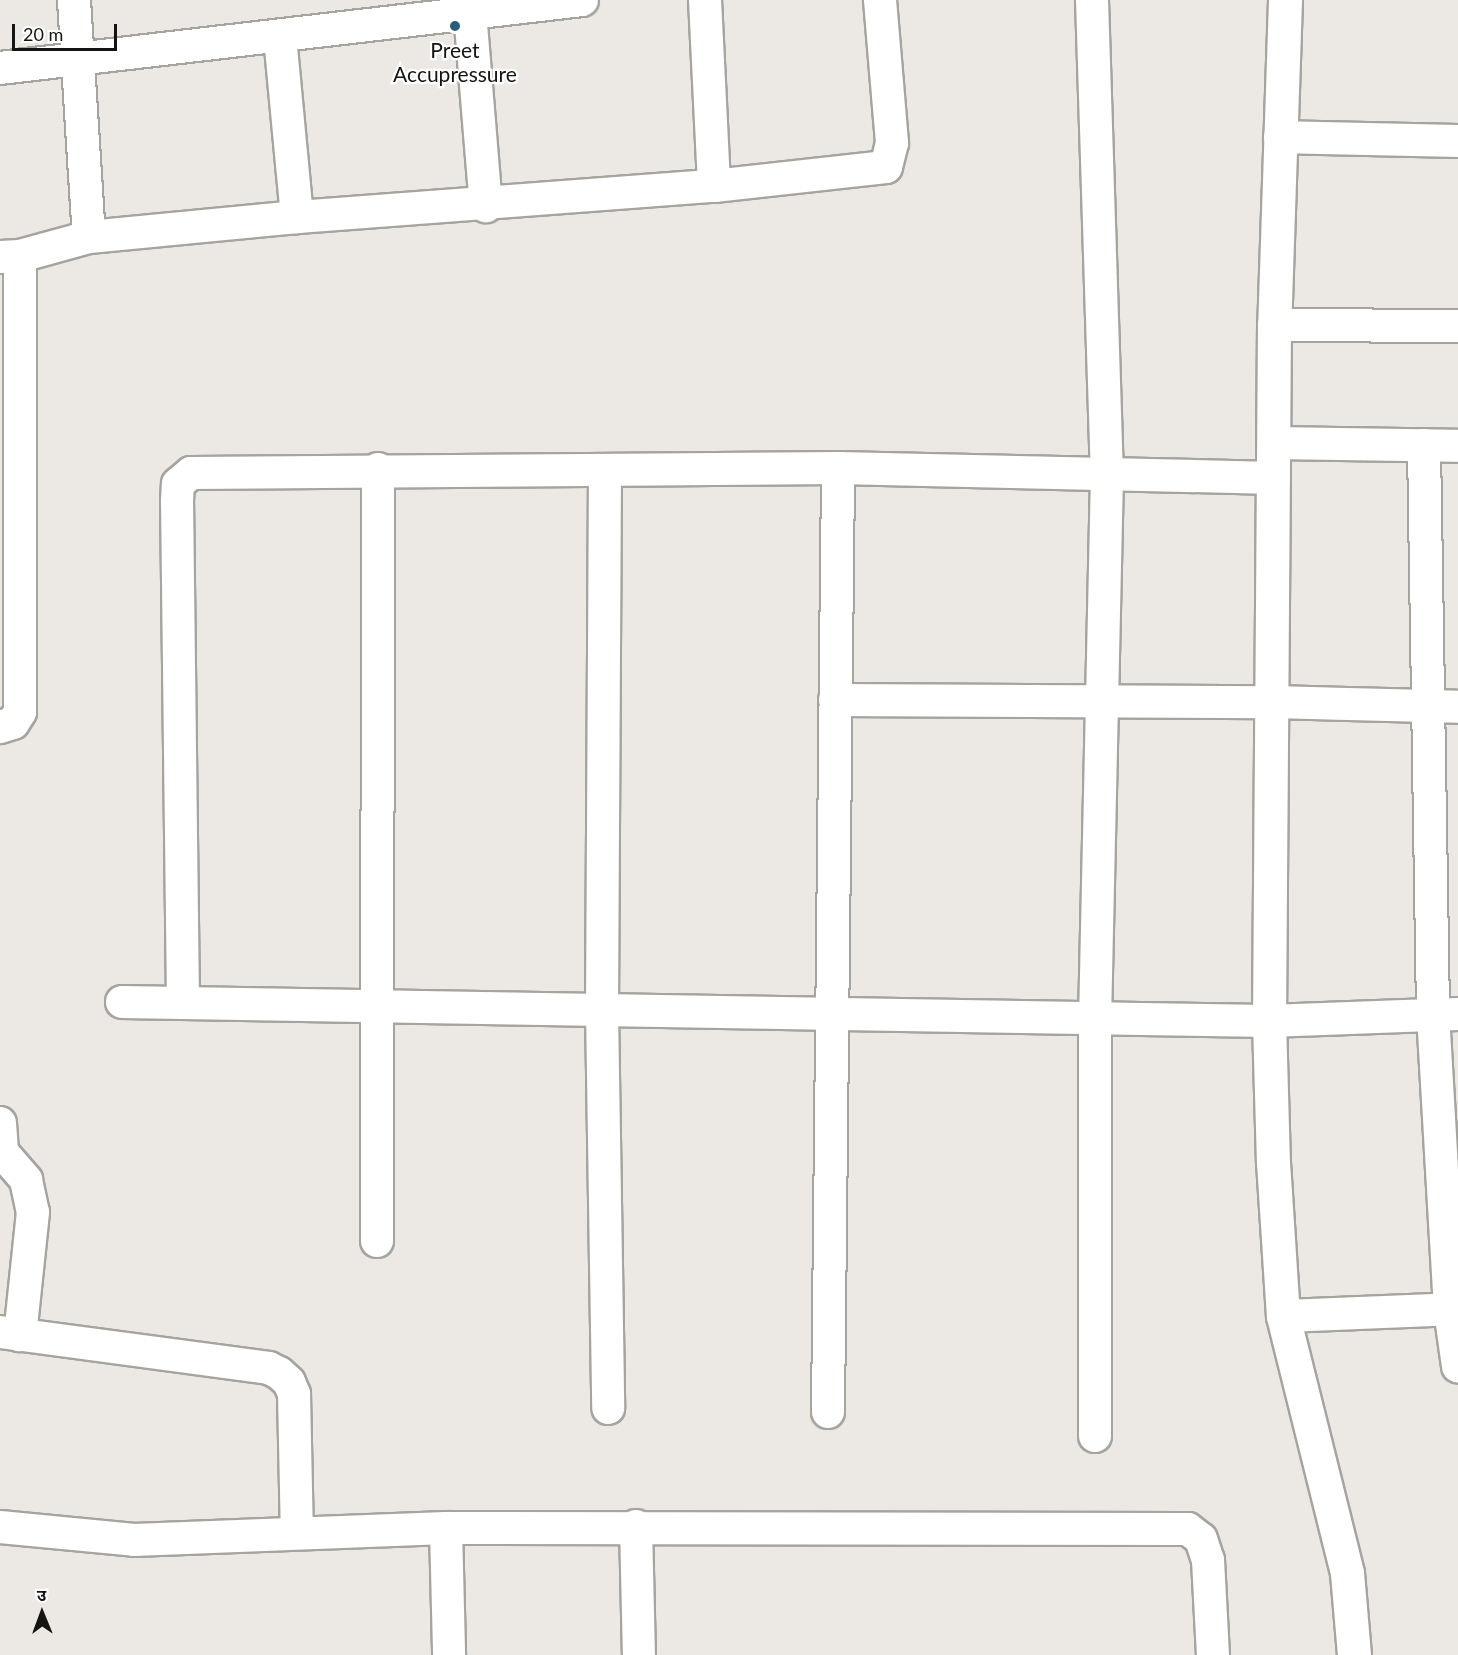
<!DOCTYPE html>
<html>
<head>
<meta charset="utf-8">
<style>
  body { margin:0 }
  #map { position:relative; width:1458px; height:1655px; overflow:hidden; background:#ece9e5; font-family:Lato,"Noto Sans Devanagari",sans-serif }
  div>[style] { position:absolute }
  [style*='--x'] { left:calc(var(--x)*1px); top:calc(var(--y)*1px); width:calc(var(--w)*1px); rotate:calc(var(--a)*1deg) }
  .roads { filter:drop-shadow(2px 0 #a6a49f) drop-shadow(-2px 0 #a6a49f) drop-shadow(0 2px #a6a49f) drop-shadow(0 -2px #a6a49f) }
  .minor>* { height:32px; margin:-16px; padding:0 16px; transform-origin:16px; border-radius:16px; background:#fff }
  .secondary>* { height:33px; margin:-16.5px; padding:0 16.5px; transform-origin:16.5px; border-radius:16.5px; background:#fff }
  .dots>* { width:16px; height:16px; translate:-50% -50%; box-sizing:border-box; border:3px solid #fff; border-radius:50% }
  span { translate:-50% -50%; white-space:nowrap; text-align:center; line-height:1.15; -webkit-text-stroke:4.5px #fff; paint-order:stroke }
  .poi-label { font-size:21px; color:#141412 }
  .north { position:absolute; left:12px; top:1583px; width:60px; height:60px; -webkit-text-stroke:4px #fff; paint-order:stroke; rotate:359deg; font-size:16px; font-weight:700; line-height:24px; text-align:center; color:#141412 }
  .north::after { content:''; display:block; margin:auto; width:21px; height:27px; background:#141412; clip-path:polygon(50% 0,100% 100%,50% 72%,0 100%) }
  .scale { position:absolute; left:12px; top:24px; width:105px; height:27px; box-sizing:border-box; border:3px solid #141412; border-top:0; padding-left:8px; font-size:18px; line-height:21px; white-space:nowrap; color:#141412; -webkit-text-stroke:4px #fff; paint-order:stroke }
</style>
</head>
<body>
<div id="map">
  <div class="roads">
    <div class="minor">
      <i style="--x:74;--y:0;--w:237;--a:86.4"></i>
      <i style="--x:469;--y:0;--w:207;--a:85.3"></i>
      <i style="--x:705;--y:0;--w:186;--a:87.2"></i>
      <i style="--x:1092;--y:0;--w:475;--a:88.2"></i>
      <i style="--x:1107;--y:475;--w:544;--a:91.26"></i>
      <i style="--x:1095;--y:1019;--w:417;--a:90"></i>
      <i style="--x:280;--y:37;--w:181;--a:84.6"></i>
      <i style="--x:0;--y:68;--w:586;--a:-6.66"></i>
      <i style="--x:1280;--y:137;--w:178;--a:1.3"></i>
      <i style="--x:20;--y:256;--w:72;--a:-15.4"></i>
      <i style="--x:89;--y:237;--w:209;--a:-5.5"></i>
      <i style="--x:297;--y:217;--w:418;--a:-4.3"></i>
      <i style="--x:714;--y:186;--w:173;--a:-6.3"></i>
      <i style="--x:886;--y:167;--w:25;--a:-76"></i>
      <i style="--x:892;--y:143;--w:144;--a:-94.8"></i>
      <i style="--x:0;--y:257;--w:20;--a:-3"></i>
      <i style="--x:20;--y:256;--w:456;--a:90"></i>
      <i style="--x:20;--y:712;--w:13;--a:122"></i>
      <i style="--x:13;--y:723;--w:14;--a:163"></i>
      <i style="--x:1274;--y:325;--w:184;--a:0.3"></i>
      <i style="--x:1274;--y:443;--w:184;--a:0.9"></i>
      <i style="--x:1424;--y:445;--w:569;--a:89.09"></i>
      <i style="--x:1433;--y:1014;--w:296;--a:86.7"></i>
      <i style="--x:1450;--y:1310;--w:57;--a:81.9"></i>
      <i style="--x:605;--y:471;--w:539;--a:90.32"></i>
      <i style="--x:602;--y:1010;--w:398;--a:89.1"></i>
      <i style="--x:835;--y:700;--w:438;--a:0.3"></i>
      <i style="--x:1273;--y:702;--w:185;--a:1.5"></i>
      <i style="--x:122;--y:1002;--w:1147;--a:0.95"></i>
      <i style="--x:1269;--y:1021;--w:189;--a:-2.1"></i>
      <i style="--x:183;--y:1003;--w:502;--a:-90.68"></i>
      <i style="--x:177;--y:501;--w:17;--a:-87"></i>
      <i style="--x:178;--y:484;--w:17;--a:-40"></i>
      <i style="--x:191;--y:473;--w:647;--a:-0.44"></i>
      <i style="--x:838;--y:468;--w:436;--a:1.3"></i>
      <i style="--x:0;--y:1123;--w:29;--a:86"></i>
      <i style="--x:2;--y:1152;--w:37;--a:49"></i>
      <i style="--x:26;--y:1180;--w:33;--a:78"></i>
      <i style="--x:33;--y:1212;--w:124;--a:96"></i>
      <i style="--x:377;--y:1241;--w:772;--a:-89.93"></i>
      <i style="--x:1283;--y:1316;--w:175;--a:-2.3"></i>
      <i style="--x:0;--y:1332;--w:271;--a:7.6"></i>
      <i style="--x:269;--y:1368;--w:11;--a:27"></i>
      <i style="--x:279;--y:1373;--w:13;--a:42"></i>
      <i style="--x:289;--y:1382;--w:13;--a:67"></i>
      <i style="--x:294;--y:1394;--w:138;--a:88.8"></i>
      <i style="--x:828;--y:1412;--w:944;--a:-89.39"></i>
      <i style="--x:636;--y:1526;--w:129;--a:88.7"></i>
      <i style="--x:0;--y:1527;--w:135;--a:5.5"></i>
      <i style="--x:134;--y:1540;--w:312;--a:-2.2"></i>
      <i style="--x:446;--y:1528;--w:742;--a:0.08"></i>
      <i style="--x:1188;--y:1529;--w:16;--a:38"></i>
      <i style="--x:1201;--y:1539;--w:22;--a:72"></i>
      <i style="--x:1208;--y:1560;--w:95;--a:87"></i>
      <i style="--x:446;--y:1528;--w:127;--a:88.6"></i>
    </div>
    <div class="secondary">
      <i style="--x:1285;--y:0;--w:325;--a:91.9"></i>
      <i style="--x:1274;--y:325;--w:696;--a:90.41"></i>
      <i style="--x:1269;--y:1021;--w:141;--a:88.4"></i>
      <i style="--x:1273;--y:1162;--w:154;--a:86.3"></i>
      <i style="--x:1283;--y:1316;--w:265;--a:76"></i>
      <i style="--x:1347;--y:1573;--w:82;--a:85.1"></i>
    </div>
  </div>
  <div class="dots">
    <i style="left:455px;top:26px;background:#295e7a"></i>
  </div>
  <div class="poi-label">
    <span style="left:455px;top:62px">Preet<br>Accupressure</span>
  </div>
  <div class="north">उ</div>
  <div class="scale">20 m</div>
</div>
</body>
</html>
